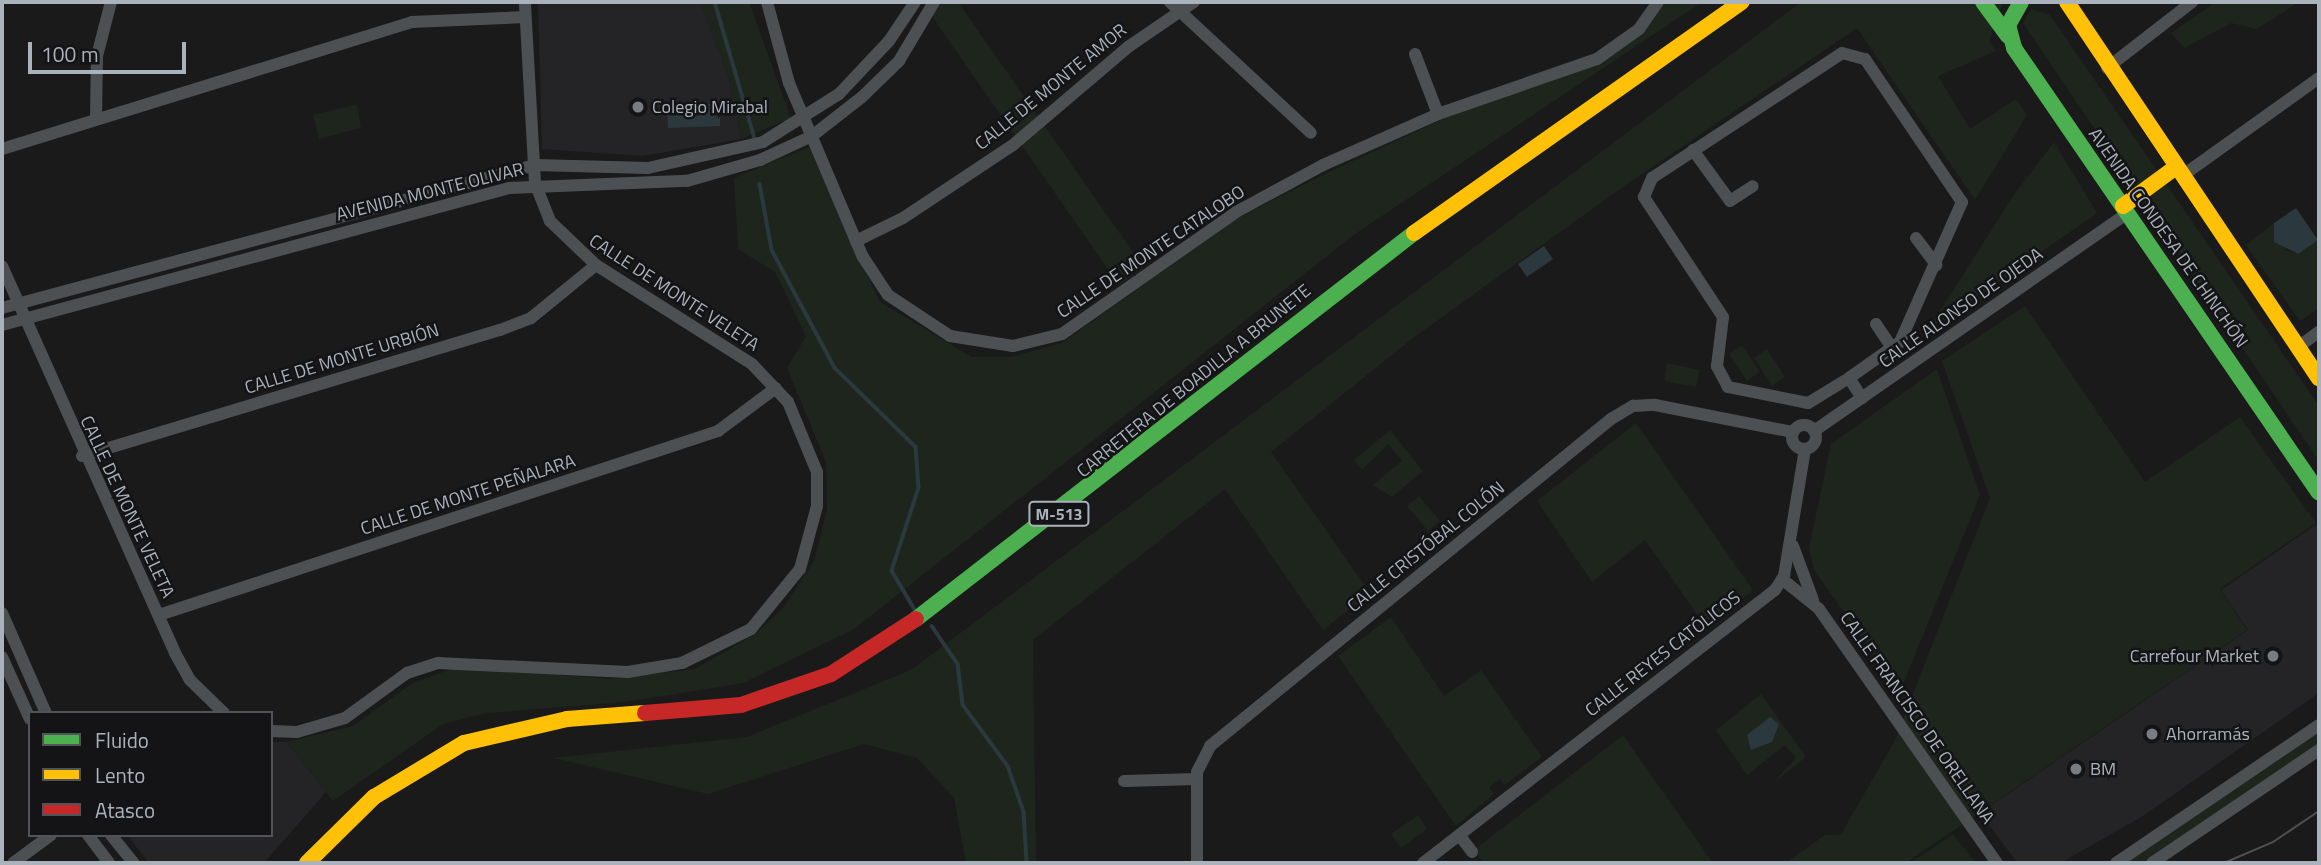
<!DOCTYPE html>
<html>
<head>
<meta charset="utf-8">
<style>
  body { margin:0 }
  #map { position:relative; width:2321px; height:865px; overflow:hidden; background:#1a1a1a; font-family:"Titillium Web",sans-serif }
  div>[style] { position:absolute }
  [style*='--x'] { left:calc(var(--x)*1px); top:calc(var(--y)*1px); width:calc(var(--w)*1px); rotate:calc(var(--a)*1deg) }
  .built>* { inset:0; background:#242426 }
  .green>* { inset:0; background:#1d251d }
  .water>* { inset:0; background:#2b383d }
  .stream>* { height:3.5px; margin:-1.75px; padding:0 1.75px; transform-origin:1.75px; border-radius:1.75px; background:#2b383d }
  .street>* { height:12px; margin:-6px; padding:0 6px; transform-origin:6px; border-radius:6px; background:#4d5053 }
  .street>.ring { margin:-6px; padding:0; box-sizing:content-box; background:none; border:12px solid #4d5053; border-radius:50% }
  .fast>* { height:16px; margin:-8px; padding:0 8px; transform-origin:8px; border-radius:8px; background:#4caf50 }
  .slow>* { height:16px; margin:-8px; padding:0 8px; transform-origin:8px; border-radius:8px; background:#ffc107 }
  .jam>* { height:16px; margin:-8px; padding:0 8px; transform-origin:8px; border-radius:8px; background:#c62828 }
  .tram>* { height:2px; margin:-1px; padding:0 1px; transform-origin:1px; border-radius:1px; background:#4e5052 }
  .dots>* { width:19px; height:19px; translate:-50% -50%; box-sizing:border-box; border:4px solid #141416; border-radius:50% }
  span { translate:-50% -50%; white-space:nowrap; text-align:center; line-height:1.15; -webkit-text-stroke:5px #141416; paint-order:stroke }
  .shield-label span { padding:2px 5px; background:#141416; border:2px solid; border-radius:5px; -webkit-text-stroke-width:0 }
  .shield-label { font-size:16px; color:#aab2bc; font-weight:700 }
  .street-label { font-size:18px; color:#aab2bc }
  .poi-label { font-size:18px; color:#aab2bc }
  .left { translate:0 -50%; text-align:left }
  .right { translate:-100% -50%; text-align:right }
  .frame { position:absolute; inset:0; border:4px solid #aab2bc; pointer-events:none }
  .legend { position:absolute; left:28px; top:711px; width:245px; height:126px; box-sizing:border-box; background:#141416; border:2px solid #505358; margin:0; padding:9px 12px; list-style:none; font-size:21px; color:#aab2bc }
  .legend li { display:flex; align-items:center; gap:14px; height:35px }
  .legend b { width:35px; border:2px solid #505358 }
  .scale { position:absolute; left:28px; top:42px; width:158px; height:32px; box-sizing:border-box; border:4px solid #aab2bc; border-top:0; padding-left:9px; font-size:21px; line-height:24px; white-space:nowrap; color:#aab2bc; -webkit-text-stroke:5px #141416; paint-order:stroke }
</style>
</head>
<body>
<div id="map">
  <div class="built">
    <i style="clip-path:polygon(538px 2px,700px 2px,728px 75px,741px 139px,643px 156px,542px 149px)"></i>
    <i style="clip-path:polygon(2317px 524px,2319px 693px,2143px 816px,2062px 862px,2016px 861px,1980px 813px,2248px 630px,2221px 590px)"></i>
    <i style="clip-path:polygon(271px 742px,287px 742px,326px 792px,264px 863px,149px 863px,127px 835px,271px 835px)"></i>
  </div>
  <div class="green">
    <i style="clip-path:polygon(700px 2px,749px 2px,791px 118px,741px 139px,728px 75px)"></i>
    <i style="clip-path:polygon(922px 2px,958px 2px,1144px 268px,1119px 285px)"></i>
    <i style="clip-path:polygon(1666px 2px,1702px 2px,1355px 234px,854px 629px,743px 683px,625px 702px,487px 713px,443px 724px,333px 801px,287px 742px,353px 726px,411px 684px,459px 666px,609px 679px,695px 669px,754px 635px,783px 608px,814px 561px,827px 510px,826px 462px,787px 368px,806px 336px,775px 272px,738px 249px,734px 178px,809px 147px,880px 302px,972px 357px,1010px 357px,1062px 343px,1236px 219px,1325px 174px,1441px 120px,1621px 50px)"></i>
    <i style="clip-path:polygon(1801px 2px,2003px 2px,1989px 41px,1996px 51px,1938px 76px,1970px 129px,2016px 99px,2027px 115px,1975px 200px,1857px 28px,1620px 189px,1413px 338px,1271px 452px,1370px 593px,1323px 630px,1225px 489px,1033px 640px,1036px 863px,966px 863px,954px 798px,917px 758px,864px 744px,708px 794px,553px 758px,747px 737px,911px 670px)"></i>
    <i style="clip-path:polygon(2216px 2px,2299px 2px,2257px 29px,2231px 23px,2184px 48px,2171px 33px)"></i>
    <i style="clip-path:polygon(2031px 9px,2050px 15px,2319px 406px,2319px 461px,2023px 23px)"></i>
    <i style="clip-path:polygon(357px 104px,361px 128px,319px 139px,313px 115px)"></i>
    <i style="clip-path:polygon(2054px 142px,2097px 213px,1926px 333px,2013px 196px)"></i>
    <i style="clip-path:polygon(2274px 223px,2286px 250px,2298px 254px,2319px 239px,2319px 308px,2300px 321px,2246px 245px)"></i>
    <i style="clip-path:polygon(2025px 306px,2145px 482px,2240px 417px,2316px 523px,2220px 589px,2247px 630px,1906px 863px,1786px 863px,1825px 835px,1841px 834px,1894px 742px,1990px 498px,1942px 361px)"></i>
    <i style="clip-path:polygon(1742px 345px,1760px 372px,1747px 381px,1729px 354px)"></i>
    <i style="clip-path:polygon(1767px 349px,1785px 377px,1772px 386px,1754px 358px)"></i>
    <i style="clip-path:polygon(1667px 363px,1700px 370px,1696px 387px,1664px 381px)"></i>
    <i style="clip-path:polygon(1937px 369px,1980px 495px,1900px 692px,1814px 570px,1809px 548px,1831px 444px)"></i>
    <i style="clip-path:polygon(1636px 423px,1753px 590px,1706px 627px,1645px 540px,1592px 582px,1537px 501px)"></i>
    <i style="clip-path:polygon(1390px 430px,1423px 471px,1392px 497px,1373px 485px,1402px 461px,1388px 444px,1362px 470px,1354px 460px)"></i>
    <i style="clip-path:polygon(1419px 496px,1440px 521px,1428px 531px,1407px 506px)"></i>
    <i style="clip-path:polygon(1391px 617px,1444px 696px,1481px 670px,1542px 757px,1505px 785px,1500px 779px,1489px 787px,1494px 794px,1456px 826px,1338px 656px)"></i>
    <i style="clip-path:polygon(1761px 694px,1806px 757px,1774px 782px,1796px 758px,1785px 745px,1747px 775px,1716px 730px)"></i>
    <i style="clip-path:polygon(2319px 730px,2319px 745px,2144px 863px,2124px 863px)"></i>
    <i style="clip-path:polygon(1623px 735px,1713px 863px,1483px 863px,1474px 850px)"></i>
    <i style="clip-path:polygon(1418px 815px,1427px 829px,1401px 848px,1391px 834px)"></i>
    <i style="clip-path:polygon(1953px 834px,1976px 863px,1910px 863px)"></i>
  </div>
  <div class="water">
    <i style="clip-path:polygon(720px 104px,720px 126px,668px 128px,667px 105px)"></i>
    <i style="clip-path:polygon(2296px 208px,2318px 240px,2298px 254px,2274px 242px,2274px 223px)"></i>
    <i style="clip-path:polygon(1544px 246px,1553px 259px,1527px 277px,1518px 264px)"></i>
    <i style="clip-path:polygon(1770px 717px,1779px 724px,1772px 742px,1751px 750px,1747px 735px)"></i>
  </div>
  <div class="stream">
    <i style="--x:715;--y:2;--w:143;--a:73.7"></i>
    <i style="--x:760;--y:184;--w:67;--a:79.7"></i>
    <i style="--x:772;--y:250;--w:134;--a:61.9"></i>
    <i style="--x:835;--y:368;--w:113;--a:44.3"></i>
    <i style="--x:916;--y:447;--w:41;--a:85.8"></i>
    <i style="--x:919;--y:488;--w:87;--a:108"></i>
    <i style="--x:892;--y:571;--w:43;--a:59.3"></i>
    <i style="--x:932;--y:626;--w:46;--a:55.6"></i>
    <i style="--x:958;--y:664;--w:41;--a:83"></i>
    <i style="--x:963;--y:705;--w:76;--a:53.6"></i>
    <i style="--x:1008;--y:766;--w:49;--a:70.8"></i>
    <i style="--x:1024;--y:812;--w:51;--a:86.6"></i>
  </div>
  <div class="street">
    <i style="--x:767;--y:2;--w:84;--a:74.8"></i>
    <i style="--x:789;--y:83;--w:189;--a:67"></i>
    <i style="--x:863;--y:257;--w:45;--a:56.7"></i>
    <i style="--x:888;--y:295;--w:74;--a:33.5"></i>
    <i style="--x:950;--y:336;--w:64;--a:9"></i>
    <i style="--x:1013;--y:346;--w:50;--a:-13.8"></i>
    <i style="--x:1062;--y:334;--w:213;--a:-35"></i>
    <i style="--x:1236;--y:212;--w:99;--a:-28.4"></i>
    <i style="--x:1323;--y:165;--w:126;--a:-23.9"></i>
    <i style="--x:1438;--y:114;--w:168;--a:-19.1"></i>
    <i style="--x:1597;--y:59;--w:52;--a:-35.5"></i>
    <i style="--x:1639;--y:29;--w:33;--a:-55"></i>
    <i style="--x:1170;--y:2;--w:192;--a:42.9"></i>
    <i style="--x:1415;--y:54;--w:64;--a:69"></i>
    <i style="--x:2107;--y:68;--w:108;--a:-37.8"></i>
    <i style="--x:96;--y:119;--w:63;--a:-89.1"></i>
    <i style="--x:97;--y:56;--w:56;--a:-75.5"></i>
    <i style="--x:2;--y:149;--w:429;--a:-17.2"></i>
    <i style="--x:412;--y:22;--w:113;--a:-2.5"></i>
    <i style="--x:1693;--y:150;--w:63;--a:54"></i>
    <i style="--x:1730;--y:201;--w:27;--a:-33"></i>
    <i style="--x:2182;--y:176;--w:168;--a:-35.6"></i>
    <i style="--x:1916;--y:238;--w:34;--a:53"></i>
    <i style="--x:856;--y:241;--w:52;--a:-26.1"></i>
    <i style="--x:903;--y:218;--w:132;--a:-33.6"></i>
    <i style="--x:1013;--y:145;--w:151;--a:-40.4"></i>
    <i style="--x:1128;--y:47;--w:80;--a:-34.3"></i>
    <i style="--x:2;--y:266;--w:424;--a:65.9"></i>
    <i style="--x:175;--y:653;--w:31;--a:61"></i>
    <i style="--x:190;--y:680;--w:47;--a:44.1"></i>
    <i style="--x:2;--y:308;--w:552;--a:-15.02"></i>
    <i style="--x:535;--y:165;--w:113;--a:1.5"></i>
    <i style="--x:648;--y:168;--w:118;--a:-12.7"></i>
    <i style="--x:763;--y:142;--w:90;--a:-32.3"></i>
    <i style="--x:839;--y:94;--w:73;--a:-46.7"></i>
    <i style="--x:889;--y:41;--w:47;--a:-56.3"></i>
    <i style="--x:1876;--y:324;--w:29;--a:56"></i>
    <i style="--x:2;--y:325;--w:525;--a:-15.12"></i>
    <i style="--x:509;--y:188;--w:178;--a:-2.3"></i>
    <i style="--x:687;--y:181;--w:76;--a:-16"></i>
    <i style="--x:760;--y:160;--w:57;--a:-24.8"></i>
    <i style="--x:812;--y:136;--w:63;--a:-38"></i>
    <i style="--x:862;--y:97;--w:52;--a:-44.2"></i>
    <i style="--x:899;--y:61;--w:69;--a:-59.3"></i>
    <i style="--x:2298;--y:347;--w:26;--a:-36"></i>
    <i style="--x:1849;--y:378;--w:48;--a:148.6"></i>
    <i style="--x:1808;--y:403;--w:82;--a:-168.7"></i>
    <i style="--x:1728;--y:387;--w:24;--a:-118"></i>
    <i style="--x:1717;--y:366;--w:49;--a:-83"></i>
    <i style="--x:1723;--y:317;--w:144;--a:-123.4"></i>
    <i style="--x:1644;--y:197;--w:21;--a:-67"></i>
    <i style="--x:1652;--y:178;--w:227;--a:-33.3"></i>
    <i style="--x:1842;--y:53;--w:24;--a:15"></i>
    <i style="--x:1865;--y:59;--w:173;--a:55.9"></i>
    <i style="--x:1962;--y:202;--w:153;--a:113.9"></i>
    <i style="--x:1900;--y:342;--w:62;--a:144.8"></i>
    <i style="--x:1849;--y:378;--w:24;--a:57"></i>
    <i class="ring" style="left:1792px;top:425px;width:12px;height:12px"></i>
    <i style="--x:1814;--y:431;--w:382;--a:-34.8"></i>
    <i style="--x:82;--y:456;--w:437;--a:-16.8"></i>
    <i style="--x:500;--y:330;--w:33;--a:-21"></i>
    <i style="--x:531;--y:318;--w:84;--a:-39.2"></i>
    <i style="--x:1793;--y:546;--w:58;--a:69.7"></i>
    <i style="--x:1782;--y:579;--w:48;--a:39"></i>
    <i style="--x:1819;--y:609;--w:310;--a:55"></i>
    <i style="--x:2;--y:613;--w:109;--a:66.3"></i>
    <i style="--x:159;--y:615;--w:589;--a:-18.22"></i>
    <i style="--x:718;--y:431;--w:72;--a:-36.6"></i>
    <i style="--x:2;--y:657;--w:68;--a:65.7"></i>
    <i style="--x:271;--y:731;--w:26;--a:2"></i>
    <i style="--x:297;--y:732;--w:50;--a:-16.3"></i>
    <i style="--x:345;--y:718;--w:77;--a:-36"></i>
    <i style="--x:407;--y:673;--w:33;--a:-18"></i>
    <i style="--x:438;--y:663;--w:190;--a:2.7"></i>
    <i style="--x:628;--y:672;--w:55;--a:-9.5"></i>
    <i style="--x:682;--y:663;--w:77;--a:-26.2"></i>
    <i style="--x:751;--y:629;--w:77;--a:-50.8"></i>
    <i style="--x:800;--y:569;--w:65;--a:-74.9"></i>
    <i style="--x:817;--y:506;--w:34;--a:-90"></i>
    <i style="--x:817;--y:472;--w:76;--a:-112.5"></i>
    <i style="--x:788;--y:402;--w:52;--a:-133.5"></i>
    <i style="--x:752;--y:364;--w:185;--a:-147.6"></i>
    <i style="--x:596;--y:265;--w:64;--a:-136.3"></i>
    <i style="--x:550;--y:221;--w:41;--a:-111.5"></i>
    <i style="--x:535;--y:183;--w:181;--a:-93.2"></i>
    <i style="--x:1124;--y:781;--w:73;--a:-1.6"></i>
    <i style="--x:88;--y:835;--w:35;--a:53"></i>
    <i style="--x:111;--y:835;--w:36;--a:51"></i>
    <i style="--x:1460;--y:836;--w:20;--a:53"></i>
    <i style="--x:13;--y:863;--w:47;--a:-36.4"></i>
    <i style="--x:1197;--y:863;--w:91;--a:-90"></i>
    <i style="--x:1197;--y:772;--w:29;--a:-63"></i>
    <i style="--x:1210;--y:746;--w:517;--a:-39.2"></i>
    <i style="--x:1611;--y:419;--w:26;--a:-31"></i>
    <i style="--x:1633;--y:406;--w:22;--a:-3"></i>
    <i style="--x:1655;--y:405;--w:141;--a:11.1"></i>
    <i style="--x:1423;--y:863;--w:445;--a:-37.8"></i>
    <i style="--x:1775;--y:590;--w:17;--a:-57"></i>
    <i style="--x:1784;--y:576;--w:129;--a:-80.6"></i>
    <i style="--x:2116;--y:863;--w:245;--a:-34.2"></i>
    <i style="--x:2152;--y:863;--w:202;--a:-34.1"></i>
  </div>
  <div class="fast">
    <i style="--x:1983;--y:2;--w:42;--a:53.7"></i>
    <i style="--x:2021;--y:2;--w:26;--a:119"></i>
    <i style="--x:2008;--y:25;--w:24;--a:75"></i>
    <i style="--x:2014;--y:48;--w:539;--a:55.57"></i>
    <i style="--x:916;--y:619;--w:630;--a:-37.78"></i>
  </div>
  <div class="slow">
    <i style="--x:2067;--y:2;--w:453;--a:56.2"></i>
    <i style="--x:2123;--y:206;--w:66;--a:-36.3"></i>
    <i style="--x:1414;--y:233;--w:401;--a:-35.2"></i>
    <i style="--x:307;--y:863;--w:94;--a:-44.6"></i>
    <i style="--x:374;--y:797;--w:105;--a:-31"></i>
    <i style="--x:464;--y:743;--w:106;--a:-13.1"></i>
    <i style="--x:567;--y:719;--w:78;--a:-4.4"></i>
  </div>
  <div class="jam">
    <i style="--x:645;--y:713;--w:96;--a:-4.8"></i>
    <i style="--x:741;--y:705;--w:95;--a:-19"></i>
    <i style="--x:831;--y:674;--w:101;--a:-32.9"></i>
  </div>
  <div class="tram">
    <i style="--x:2224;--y:863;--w:53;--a:-23.2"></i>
    <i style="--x:2273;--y:842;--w:55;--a:-34"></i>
  </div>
  <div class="dots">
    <i style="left:638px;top:107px;background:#787d83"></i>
    <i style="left:2273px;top:656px;background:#787d83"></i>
    <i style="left:2152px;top:734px;background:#787d83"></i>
    <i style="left:2076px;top:769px;background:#787d83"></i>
  </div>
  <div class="shield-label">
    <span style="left:1059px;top:514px">M-513</span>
  </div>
  <div class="street-label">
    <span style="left:1051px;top:87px;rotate:-39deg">CALLE DE MONTE AMOR</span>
    <span style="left:430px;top:192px;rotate:-14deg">AVENIDA MONTE OLIVAR</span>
    <span style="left:2168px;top:238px;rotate:55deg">AVENIDA CONDESA DE CHINCHÓN</span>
    <span style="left:1151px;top:252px;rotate:-34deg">CALLE DE MONTE CATALOBO</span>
    <span style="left:674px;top:293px;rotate:33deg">CALLE DE MONTE VELETA</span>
    <span style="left:1961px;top:308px;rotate:-35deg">CALLE ALONSO DE OJEDA</span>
    <span style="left:342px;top:359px;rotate:-17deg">CALLE DE MONTE URBIÓN</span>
    <span style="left:1194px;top:381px;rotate:-39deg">CARRETERA DE BOADILLA A BRUNETE</span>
    <span style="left:468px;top:495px;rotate:-18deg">CALLE DE MONTE PEÑALARA</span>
    <span style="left:127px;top:507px;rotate:65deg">CALLE DE MONTE VELETA</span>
    <span style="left:1426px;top:547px;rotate:-39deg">CALLE CRISTÓBAL COLÓN</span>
    <span style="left:1663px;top:654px;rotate:-38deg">CALLE REYES CATÓLICOS</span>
    <span style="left:1917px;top:718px;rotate:55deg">CALLE FRANCISCO DE ORELLANA</span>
  </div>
  <div class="poi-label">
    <span class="left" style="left:652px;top:107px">Colegio Mirabal</span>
    <span class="right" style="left:2259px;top:656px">Carrefour Market</span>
    <span class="left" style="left:2166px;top:734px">Ahorramás</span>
    <span class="left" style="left:2090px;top:769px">BM</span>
  </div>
  <div class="frame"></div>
  <ul class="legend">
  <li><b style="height:9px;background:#4caf50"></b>Fluido</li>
  <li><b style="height:9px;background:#ffc107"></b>Lento</li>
  <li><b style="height:9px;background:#c62828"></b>Atasco</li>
  </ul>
  <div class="scale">100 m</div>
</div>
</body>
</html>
